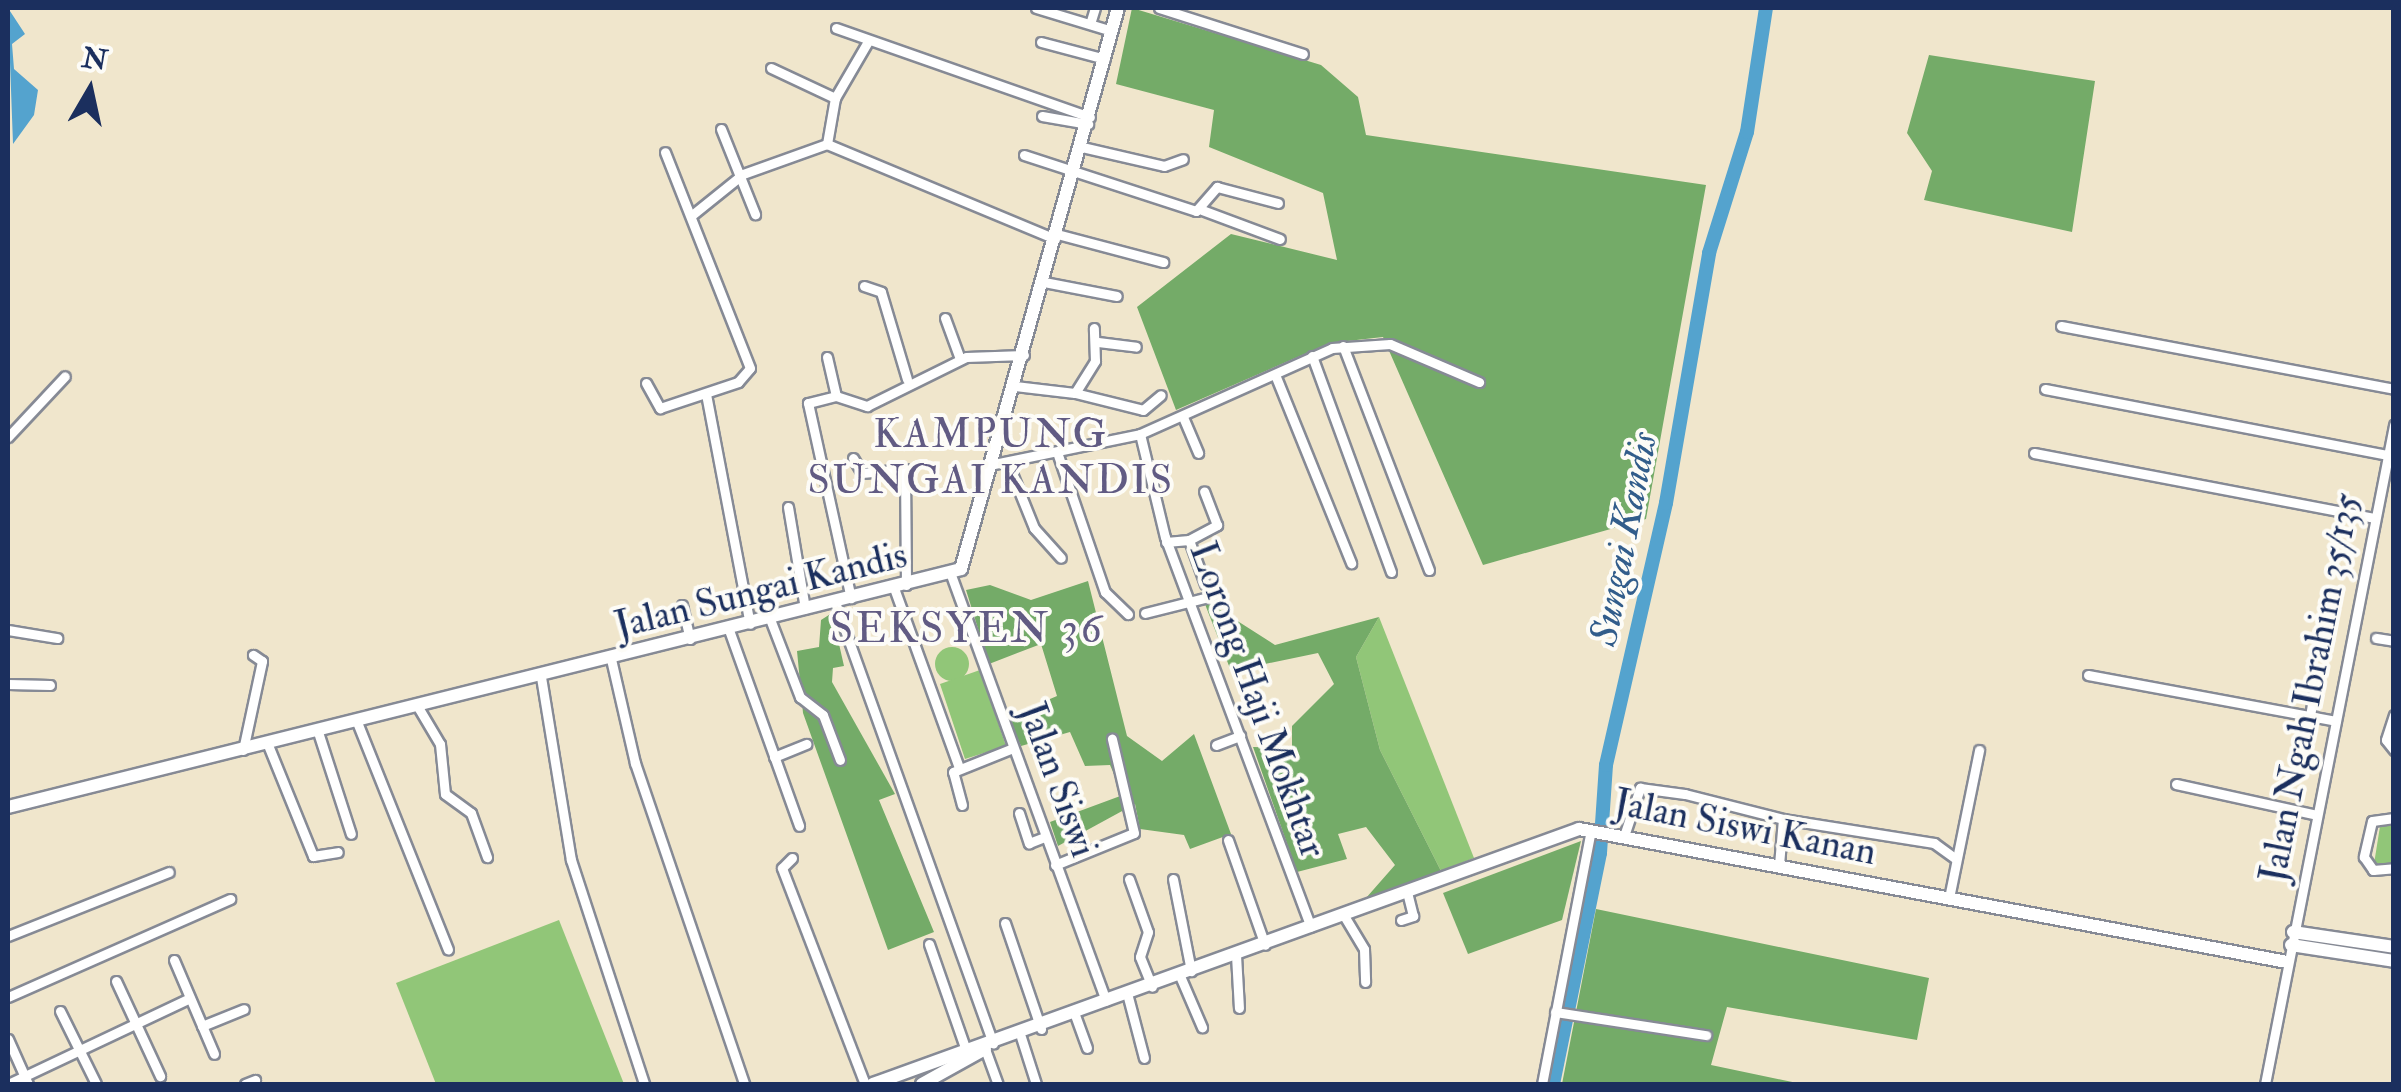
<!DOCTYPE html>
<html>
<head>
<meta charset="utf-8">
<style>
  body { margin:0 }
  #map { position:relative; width:2401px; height:1092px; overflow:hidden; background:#f0e6cc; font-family:"IM FELL Double Pica",serif }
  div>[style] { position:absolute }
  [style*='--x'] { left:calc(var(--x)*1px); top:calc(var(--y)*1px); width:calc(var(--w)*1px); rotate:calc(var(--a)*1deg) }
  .green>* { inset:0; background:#91c678 }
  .round { border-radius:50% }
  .forest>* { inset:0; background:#74ab68 }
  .water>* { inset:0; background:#54a3ce }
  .river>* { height:14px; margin:-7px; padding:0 7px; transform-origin:7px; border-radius:7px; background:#54a3ce }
  .roads { filter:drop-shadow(2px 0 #868a95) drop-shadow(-2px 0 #868a95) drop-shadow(0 2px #868a95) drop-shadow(0 -2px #868a95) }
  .street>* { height:9px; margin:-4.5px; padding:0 4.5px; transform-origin:4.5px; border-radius:4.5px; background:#fff }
  .secondary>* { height:12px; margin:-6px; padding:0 6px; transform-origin:6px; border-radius:6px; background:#fff }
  span { translate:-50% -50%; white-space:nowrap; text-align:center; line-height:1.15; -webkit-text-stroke:8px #fdfcf7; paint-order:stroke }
  .street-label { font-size:38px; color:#1b2f5e }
  .neighbourhood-label { font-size:40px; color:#615b83; letter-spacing:2.5px }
  .water-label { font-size:40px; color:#325d8b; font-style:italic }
  .quarter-label { font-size:42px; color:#615b83; letter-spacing:2.5px }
  .frame { position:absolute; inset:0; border:10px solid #1b2f5e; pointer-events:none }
  .north { position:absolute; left:40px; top:40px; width:100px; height:100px; -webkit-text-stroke:8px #fdfcf7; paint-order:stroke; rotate:9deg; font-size:28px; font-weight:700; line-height:40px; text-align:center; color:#1b2f5e }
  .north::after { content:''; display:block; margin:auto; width:35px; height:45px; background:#1b2f5e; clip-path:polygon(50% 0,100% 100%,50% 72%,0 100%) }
</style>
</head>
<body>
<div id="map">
  <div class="green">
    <i style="clip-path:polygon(1379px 617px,1474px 858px,1441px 871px,1380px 750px,1356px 657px)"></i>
    <i class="round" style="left:935px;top:647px;width:34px;height:34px"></i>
    <i style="clip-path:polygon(980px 670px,1006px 746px,965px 759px,940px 684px)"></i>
    <i style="clip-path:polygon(2381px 820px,2393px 823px,2393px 863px,2374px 864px)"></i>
    <i style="clip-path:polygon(559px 920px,624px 1084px,436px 1084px,396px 983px)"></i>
  </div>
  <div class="forest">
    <i style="clip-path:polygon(1132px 8px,1321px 65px,1358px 97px,1366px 135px,1706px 185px,1646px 519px,1483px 565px,1383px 337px,1330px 343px,1176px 410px,1137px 307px,1231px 234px,1337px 260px,1323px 193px,1209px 147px,1214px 110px,1116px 84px)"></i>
    <i style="clip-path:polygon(1929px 55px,2095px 81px,2072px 232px,1924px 200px,1932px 171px,1907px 133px)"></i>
    <i style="clip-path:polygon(1088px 581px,1127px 736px,1162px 761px,1194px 734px,1231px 834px,1190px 849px,1184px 835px,1140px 829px,1135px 804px,1058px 846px,1050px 822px,1123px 795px,1110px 765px,1085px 766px,1070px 732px,1021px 746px,1008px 717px,1057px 696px,1041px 644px,989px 664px,966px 590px,990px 585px,1031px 600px)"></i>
    <i style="clip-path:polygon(1203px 599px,1275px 645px,1379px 617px,1356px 657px,1380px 750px,1441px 871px,1366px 898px,1395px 865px,1366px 827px,1338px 834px,1347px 859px,1297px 872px,1253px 747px,1292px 748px,1292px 726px,1334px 684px,1318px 653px,1231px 671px)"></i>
    <i style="clip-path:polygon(832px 613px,844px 666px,833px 668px,832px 682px,895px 794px,879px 800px,934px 932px,888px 950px,803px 713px,797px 651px,819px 647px,821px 620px)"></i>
    <i style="clip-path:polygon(1581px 841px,1562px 920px,1468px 954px,1443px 893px)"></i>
    <i style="clip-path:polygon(1596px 909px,1929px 978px,1917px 1040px,1727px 1007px,1711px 1065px,1802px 1084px,1562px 1084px)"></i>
  </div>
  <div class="water">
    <i style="clip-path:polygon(8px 8px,25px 34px,12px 44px,14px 69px,38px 90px,34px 115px,13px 144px)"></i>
  </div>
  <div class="river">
    <i style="--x:1553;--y:1084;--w:236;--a:-78.5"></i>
    <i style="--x:1600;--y:853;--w:88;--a:-86.1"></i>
    <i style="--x:1606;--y:765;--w:269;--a:-77.1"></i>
    <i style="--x:1666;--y:503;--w:254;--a:-80.2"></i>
    <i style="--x:1709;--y:253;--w:127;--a:-72.6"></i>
    <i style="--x:1747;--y:132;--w:125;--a:-81.3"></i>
  </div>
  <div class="roads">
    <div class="street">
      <i style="--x:1036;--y:8;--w:79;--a:16.8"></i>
      <i style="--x:1159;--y:8;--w:151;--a:17.7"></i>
      <i style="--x:1090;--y:24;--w:17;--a:-73"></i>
      <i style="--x:836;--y:28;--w:269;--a:19.3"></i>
      <i style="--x:1041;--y:42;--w:66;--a:14.9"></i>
      <i style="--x:771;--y:68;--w:71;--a:25.1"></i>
      <i style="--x:835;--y:98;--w:47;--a:99.9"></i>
      <i style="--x:827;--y:144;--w:247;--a:22.6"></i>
      <i style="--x:835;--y:98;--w:64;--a:-59.8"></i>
      <i style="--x:1042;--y:116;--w:47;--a:9.9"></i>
      <i style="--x:721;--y:129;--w:92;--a:68.2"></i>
      <i style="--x:1082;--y:147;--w:84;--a:13"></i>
      <i style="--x:1164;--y:166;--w:20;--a:-20"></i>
      <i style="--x:1024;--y:155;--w:181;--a:18"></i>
      <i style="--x:1196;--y:211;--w:32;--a:-49"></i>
      <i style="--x:1217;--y:187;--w:63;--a:14.7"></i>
      <i style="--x:1202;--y:210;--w:83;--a:20.4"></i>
      <i style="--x:692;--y:215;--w:65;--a:-38.8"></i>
      <i style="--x:743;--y:174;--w:89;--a:-19.7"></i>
      <i style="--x:1057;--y:234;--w:110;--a:14.8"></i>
      <i style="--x:1044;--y:282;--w:74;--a:10.9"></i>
      <i style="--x:864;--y:286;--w:18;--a:19"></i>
      <i style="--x:881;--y:292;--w:91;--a:73.4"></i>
      <i style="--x:945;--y:318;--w:44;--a:69.9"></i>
      <i style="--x:2061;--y:326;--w:339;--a:10.7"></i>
      <i style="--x:1098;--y:342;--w:38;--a:7"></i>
      <i style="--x:1343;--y:346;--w:240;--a:69"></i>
      <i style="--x:1312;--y:356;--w:230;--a:69.9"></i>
      <i style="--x:827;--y:357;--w:40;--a:77"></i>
      <i style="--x:836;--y:396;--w:33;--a:18"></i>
      <i style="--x:867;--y:406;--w:110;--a:-26.3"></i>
      <i style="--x:966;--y:357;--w:58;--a:-2"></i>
      <i style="--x:1276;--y:377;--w:201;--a:68"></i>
      <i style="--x:646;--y:383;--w:29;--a:61"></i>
      <i style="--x:660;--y:408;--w:82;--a:-18.4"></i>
      <i style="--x:738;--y:382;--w:18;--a:-49"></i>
      <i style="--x:750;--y:368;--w:232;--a:-111.5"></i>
      <i style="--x:1015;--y:386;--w:60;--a:6.7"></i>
      <i style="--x:1075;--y:393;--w:38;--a:-58"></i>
      <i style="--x:1095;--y:361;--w:33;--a:-92"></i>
      <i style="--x:2045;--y:389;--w:348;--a:10.9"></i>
      <i style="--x:1075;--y:393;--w:70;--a:14"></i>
      <i style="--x:1143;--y:410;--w:23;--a:-40"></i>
      <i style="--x:706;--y:394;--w:234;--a:79.2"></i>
      <i style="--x:836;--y:396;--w:29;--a:166"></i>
      <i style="--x:808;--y:403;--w:200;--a:77.6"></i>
      <i style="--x:1183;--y:417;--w:39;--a:67"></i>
      <i style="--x:1140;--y:434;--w:106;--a:76.4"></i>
      <i style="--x:1165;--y:537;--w:416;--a:69.5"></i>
      <i style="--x:8;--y:437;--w:83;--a:-46.9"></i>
      <i style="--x:2034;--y:453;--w:346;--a:10.8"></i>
      <i style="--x:1058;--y:455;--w:145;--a:71.1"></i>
      <i style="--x:1105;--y:592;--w:32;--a:44"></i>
      <i style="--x:853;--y:458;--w:17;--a:59"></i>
      <i style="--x:862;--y:473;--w:43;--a:-5.3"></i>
      <i style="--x:905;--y:469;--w:116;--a:89.5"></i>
      <i style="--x:994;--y:464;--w:149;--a:-11.6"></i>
      <i style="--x:1140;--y:434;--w:210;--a:-24.1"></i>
      <i style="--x:1332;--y:348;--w:58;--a:-3.9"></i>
      <i style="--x:1390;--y:344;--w:97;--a:23.1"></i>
      <i style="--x:1009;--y:466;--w:67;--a:68"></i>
      <i style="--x:1034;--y:528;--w:40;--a:48"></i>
      <i style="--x:788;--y:507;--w:103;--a:80.5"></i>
      <i style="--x:1189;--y:540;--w:32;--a:-28"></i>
      <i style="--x:1217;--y:525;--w:36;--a:-111"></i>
      <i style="--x:1166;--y:542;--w:23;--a:-5"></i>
      <i style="--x:1189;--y:540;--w:47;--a:70"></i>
      <i style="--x:951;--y:575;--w:453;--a:70"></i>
      <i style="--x:894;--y:588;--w:191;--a:70.1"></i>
      <i style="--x:835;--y:602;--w:469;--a:70.3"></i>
      <i style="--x:682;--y:605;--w:35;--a:77"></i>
      <i style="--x:1145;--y:613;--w:69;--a:-14.2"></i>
      <i style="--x:770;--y:619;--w:84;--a:69"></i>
      <i style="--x:800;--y:697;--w:29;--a:38"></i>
      <i style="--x:823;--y:715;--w:48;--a:69.3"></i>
      <i style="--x:8;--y:630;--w:50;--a:9.3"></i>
      <i style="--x:729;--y:630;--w:208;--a:70.3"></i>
      <i style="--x:2376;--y:638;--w:18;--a:9"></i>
      <i style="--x:611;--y:659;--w:107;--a:77"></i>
      <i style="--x:635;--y:763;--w:339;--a:71.2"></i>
      <i style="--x:2088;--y:675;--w:252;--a:10.5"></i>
      <i style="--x:541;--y:677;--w:185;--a:80.7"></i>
      <i style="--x:571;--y:860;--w:236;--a:71.9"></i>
      <i style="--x:8;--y:684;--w:42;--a:1.4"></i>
      <i style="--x:418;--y:707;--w:43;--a:59.3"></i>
      <i style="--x:440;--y:744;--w:50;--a:84.3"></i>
      <i style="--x:445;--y:794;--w:32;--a:36"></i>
      <i style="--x:471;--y:813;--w:47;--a:70"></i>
      <i style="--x:2394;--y:715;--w:26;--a:108"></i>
      <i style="--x:2386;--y:740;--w:13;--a:51"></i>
      <i style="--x:357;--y:722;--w:245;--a:68.2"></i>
      <i style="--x:318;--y:732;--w:107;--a:72.1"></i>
      <i style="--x:268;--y:745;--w:120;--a:67.9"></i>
      <i style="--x:313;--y:856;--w:25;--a:-9"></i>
      <i style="--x:1216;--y:745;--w:26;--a:-21"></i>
      <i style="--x:2305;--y:746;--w:61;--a:-80.5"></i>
      <i style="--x:243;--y:750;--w:91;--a:-77.9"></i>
      <i style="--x:262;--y:661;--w:11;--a:-146"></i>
      <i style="--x:774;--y:757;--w:35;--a:-22"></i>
      <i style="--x:2176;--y:784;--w:144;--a:12.4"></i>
      <i style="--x:962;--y:805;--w:34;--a:-105"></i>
      <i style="--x:953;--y:772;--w:65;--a:-21.8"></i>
      <i style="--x:1019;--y:813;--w:32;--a:72"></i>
      <i style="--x:1029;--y:843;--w:17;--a:-21"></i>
      <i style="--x:2394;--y:818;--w:22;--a:172"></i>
      <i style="--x:2372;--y:821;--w:37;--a:103"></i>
      <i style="--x:2364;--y:857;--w:16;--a:55"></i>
      <i style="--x:2373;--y:870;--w:21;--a:-5"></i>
      <i style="--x:1783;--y:819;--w:153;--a:9"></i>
      <i style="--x:1934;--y:843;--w:27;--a:36"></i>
      <i style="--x:1624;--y:836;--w:51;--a:-71.6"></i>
      <i style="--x:1640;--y:788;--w:45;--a:7.6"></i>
      <i style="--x:1685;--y:794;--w:101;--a:14.3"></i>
      <i style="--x:1783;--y:819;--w:46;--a:95"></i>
      <i style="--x:1228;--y:840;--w:111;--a:70.6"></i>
      <i style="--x:792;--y:858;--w:14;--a:135"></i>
      <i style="--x:782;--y:868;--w:231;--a:69"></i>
      <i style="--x:1055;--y:865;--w:85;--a:-22.1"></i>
      <i style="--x:1134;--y:833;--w:97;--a:-103.2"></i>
      <i style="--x:1129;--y:879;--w:56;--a:70.3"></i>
      <i style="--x:1148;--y:932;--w:26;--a:108"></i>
      <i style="--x:1140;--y:957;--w:32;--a:68"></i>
      <i style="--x:1173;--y:879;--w:94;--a:78.9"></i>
      <i style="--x:1949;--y:898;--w:151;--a:-78.5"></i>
      <i style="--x:1343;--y:914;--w:41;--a:59"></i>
      <i style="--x:1364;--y:949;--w:33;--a:88"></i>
      <i style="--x:1401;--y:920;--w:13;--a:-18"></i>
      <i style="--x:1413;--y:916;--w:25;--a:-104"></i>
      <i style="--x:1005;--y:923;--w:112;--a:71.2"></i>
      <i style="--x:8;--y:936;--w:173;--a:-21.7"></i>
      <i style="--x:929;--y:944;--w:112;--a:70.8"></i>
      <i style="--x:1236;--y:955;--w:53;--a:86.8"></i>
      <i style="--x:174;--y:960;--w:102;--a:66.9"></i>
      <i style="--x:1180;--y:976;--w:56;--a:66.7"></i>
      <i style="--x:116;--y:981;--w:105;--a:65.1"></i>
      <i style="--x:8;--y:997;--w:243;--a:-23.8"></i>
      <i style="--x:1128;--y:997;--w:63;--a:75.3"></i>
      <i style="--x:60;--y:1011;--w:81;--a:63.7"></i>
      <i style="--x:1555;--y:1012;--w:153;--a:8.7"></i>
      <i style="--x:1075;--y:1015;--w:35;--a:70"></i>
      <i style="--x:202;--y:1026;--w:45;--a:-22"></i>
      <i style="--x:1021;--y:1037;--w:49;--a:72.3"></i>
      <i style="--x:8;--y:1039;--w:49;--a:66"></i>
      <i style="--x:985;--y:1049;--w:37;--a:70"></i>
      <i style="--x:8;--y:1084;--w:201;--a:-25.3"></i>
      <i style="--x:245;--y:1084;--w:11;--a:-22"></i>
      <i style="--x:1542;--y:1084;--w:259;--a:-79.1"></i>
      <i style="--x:2265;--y:1084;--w:672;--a:-78.92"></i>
    </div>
    <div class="secondary">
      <i style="--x:8;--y:807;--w:982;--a:-14.02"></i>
      <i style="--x:961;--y:569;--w:583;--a:-74.37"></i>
      <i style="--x:2293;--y:932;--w:102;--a:8.4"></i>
      <i style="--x:2291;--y:945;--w:104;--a:8.8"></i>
      <i style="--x:873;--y:1084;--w:751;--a:-19.86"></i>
      <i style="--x:1579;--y:829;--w:720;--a:10.64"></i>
      <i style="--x:922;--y:1084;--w:72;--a:-29.1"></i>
    </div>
  </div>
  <div class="street-label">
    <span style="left:761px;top:591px;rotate:-14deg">Jalan Sungai Kandis</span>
    <span style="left:2311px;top:688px;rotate:-79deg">Jalan Ngah Ibrahim 35/135</span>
    <span style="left:1257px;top:700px;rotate:70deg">Lorong Haji Mokhtar</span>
    <span style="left:1057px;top:780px;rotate:70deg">Jalan Siswi</span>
    <span style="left:1745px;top:828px;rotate:11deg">Jalan Siswi Kanan</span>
  </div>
  <div class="neighbourhood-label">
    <span style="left:991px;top:458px">KAMPUNG<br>SUNGAI KANDIS</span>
  </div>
  <div class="water-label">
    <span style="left:1624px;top:539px;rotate:-79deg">Sungai Kandis</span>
  </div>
  <div class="quarter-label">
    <span style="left:967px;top:629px">SEKSYEN 36</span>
  </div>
  <div class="frame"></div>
  <div class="north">N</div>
</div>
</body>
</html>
